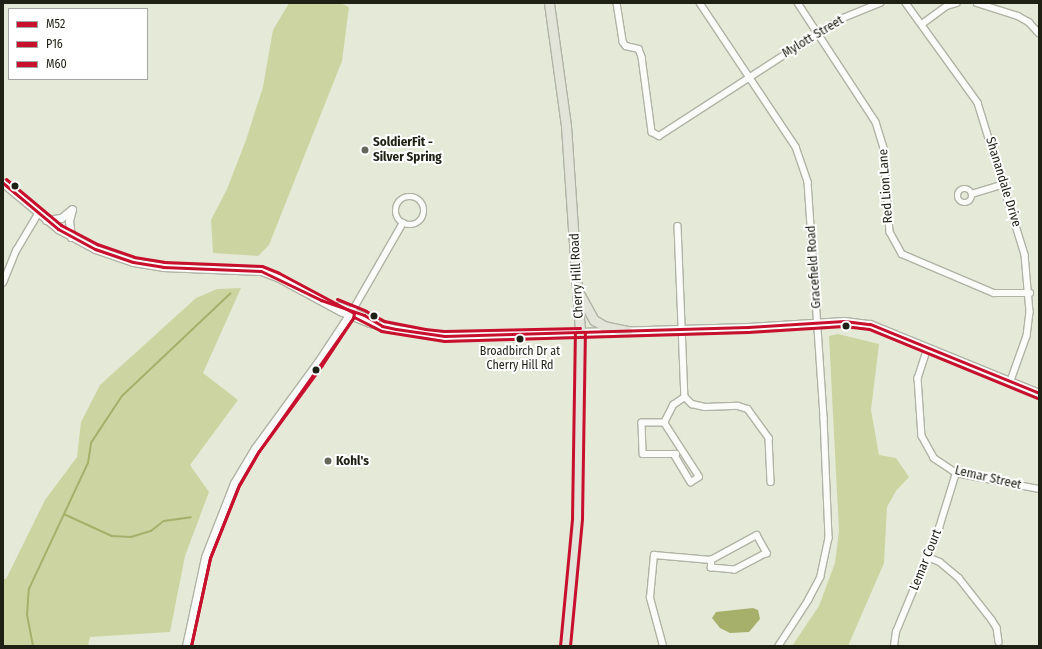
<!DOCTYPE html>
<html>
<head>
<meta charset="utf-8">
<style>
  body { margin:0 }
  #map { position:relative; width:1042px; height:649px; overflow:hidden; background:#e5e9d7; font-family:"Fira Sans Condensed",sans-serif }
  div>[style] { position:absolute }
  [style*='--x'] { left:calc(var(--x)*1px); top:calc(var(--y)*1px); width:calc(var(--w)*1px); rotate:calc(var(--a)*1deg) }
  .green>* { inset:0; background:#ccd5a1 }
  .water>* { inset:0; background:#a6b06b }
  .stream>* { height:1.5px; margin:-0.75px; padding:0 0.75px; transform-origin:0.75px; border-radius:0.75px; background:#a6b06b }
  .roads { filter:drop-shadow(1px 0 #b0b3a5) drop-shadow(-1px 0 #b0b3a5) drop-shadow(0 1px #b0b3a5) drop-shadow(0 -1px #b0b3a5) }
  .minor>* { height:5.5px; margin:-2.75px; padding:0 2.75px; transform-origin:2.75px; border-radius:2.75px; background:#fbfcf9 }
  .minor>.ring { margin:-2.75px; padding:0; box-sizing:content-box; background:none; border:5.5px solid #fbfcf9; border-radius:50% }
  .tertiary>* { height:7px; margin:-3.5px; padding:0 3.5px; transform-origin:3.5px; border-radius:3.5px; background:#fbfcf9 }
  .primary>* { height:9px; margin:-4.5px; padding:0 4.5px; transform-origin:4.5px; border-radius:4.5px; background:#e2e4d9 }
  .bus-1>* { height:3px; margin:-1.5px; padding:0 1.5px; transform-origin:1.5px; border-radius:1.5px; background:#c8102e }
  .bus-2>* { height:3px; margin:-1.5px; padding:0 1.5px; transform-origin:1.5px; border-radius:1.5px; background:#c8102e }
  .bus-3>* { height:3px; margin:-1.5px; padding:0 1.5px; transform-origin:1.5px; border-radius:1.5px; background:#c8102e }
  .dots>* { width:11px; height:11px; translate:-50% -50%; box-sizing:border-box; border:2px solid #fff; border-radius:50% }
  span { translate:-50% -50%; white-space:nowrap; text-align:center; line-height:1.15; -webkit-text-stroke:4px #fff; paint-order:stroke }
  .bus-label { font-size:12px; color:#1f2115 }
  .street-label { font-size:13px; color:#1f2115 }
  .poi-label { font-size:13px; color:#1f2115; font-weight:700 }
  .left { translate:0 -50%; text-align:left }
  .frame { position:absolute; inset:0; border:4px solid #1f2115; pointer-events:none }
  .legend { position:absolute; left:8px; top:8px; width:140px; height:72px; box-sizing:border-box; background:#fff; border:1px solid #a5a6a1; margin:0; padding:5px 7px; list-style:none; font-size:12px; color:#1f2115 }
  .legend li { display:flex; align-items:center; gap:8px; height:20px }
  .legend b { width:20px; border:1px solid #a5a6a1 }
</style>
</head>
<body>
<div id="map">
  <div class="green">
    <i style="clip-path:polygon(289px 3px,340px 3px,349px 7px,342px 61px,269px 245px,258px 256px,213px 253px,211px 220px,227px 189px,246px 140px,263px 87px,273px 30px)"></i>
    <i style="clip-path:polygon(241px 288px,203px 373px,238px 400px,190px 465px,209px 492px,185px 556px,170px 632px,90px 637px,88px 646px,3px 646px,3px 579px,6px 579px,45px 500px,77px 457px,81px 422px,100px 385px,196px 298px,217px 289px)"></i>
    <i style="clip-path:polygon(838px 334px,879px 344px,871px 410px,879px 455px,896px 458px,909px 477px,896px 491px,887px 507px,884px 563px,848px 646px,792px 646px,819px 606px,835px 563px,839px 531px,829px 336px)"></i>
  </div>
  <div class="water">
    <i style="clip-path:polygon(753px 608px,758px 610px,760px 619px,749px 632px,730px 633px,720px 628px,712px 618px,716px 612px)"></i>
  </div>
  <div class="stream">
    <i style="--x:64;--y:514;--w:53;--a:24.6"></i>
    <i style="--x:112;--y:536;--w:19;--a:3"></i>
    <i style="--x:131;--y:537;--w:21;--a:-17"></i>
    <i style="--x:151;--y:531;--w:16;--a:-38"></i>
    <i style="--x:164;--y:521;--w:27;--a:-8"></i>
    <i style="--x:33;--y:646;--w:32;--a:-101"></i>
    <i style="--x:27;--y:615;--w:26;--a:-86"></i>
    <i style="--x:29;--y:589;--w:139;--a:-64.9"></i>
    <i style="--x:88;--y:463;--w:20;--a:-81"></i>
    <i style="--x:91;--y:443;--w:56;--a:-56.6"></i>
    <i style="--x:122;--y:396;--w:149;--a:-43.4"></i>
  </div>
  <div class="roads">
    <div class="minor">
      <i style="--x:617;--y:3;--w:39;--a:81"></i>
      <i style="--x:623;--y:42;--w:5;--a:53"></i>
      <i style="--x:626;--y:46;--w:13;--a:13"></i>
      <i style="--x:639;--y:49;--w:9;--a:69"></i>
      <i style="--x:642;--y:57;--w:76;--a:82.4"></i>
      <i style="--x:652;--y:132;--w:8;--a:30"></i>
      <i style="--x:659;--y:136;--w:189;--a:-32.9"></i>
      <i style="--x:818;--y:33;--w:29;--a:-31"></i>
      <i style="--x:843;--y:18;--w:40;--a:-22"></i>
      <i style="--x:700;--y:3;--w:173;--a:56.3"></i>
      <i style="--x:796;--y:147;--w:37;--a:71"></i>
      <i style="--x:808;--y:182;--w:237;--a:86.1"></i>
      <i style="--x:824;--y:418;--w:120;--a:87.6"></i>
      <i style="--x:829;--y:538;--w:40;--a:102"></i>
      <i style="--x:821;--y:577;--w:26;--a:118"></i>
      <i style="--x:809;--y:600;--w:55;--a:123.1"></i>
      <i style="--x:798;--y:3;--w:142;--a:56.8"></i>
      <i style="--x:876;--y:122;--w:28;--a:73"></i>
      <i style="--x:884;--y:149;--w:83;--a:85.9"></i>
      <i style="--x:890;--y:232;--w:25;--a:61"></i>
      <i style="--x:902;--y:254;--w:100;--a:23"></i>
      <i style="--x:994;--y:293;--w:36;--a:0"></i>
      <i style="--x:906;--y:3;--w:123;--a:54.2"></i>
      <i style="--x:978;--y:103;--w:159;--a:72.8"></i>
      <i style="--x:1025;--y:255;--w:57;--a:85"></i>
      <i style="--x:1030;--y:312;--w:24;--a:97"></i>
      <i style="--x:1027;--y:336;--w:48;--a:109.6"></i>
      <i style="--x:977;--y:3;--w:43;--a:17.6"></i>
      <i style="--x:1018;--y:16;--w:13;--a:29"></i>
      <i style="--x:1029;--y:22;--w:15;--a:48"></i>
      <i style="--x:922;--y:24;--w:31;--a:-36"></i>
      <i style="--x:947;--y:6;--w:10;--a:-17"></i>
      <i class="ring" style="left:958px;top:189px;width:8.5px;height:8.5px"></i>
      <i style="--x:972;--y:194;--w:34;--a:-17"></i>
      <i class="ring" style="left:396px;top:197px;width:22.5px;height:22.5px"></i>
      <i style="--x:678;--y:226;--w:171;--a:87.7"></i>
      <i style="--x:3;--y:283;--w:35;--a:-68"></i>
      <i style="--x:16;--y:251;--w:43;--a:-59.3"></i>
      <i style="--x:350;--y:315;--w:106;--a:-60.1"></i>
      <i style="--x:928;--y:348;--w:32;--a:108"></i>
      <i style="--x:918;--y:378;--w:58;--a:86.1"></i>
      <i style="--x:922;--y:436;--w:25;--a:61"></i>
      <i style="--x:934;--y:458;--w:27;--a:34"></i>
      <i style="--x:956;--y:473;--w:85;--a:10.9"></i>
      <i style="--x:685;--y:397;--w:10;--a:45"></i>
      <i style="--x:692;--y:404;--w:13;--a:13"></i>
      <i style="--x:705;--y:407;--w:33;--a:-2"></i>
      <i style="--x:738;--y:406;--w:10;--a:17"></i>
      <i style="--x:748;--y:409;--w:36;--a:54"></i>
      <i style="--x:769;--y:438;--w:44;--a:87.4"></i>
      <i style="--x:664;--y:423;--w:22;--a:180"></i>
      <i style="--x:642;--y:423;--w:31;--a:88"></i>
      <i style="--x:643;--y:454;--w:33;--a:0"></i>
      <i style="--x:674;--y:454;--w:33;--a:59"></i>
      <i style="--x:691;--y:482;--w:9;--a:-32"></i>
      <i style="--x:699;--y:477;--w:64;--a:-122.9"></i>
      <i style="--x:664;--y:423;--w:20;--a:-63"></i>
      <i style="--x:673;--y:405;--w:14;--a:-34"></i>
      <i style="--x:928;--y:557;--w:13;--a:23"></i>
      <i style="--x:940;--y:562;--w:25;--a:40"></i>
      <i style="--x:959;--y:578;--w:53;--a:51.8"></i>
      <i style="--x:992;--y:620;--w:9;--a:58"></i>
      <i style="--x:997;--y:628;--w:14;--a:82"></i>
      <i style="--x:663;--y:646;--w:50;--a:-105.2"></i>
      <i style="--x:650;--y:598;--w:43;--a:-84.7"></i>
      <i style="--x:654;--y:555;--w:57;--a:5"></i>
      <i style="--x:711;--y:560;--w:52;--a:-28.5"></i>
      <i style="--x:757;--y:535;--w:21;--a:61"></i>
      <i style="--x:767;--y:553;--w:36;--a:152"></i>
      <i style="--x:735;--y:570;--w:24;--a:-175"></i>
      <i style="--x:711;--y:568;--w:8;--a:-90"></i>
      <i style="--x:894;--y:646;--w:14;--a:-82"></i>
      <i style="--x:896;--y:632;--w:113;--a:-67.5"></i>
      <i style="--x:939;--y:528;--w:58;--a:-72.8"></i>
    </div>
    <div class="tertiary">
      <i style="--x:3;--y:183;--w:72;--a:39.9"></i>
      <i style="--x:58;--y:229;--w:42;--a:28.4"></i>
      <i style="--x:95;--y:249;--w:40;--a:18.9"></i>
      <i style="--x:133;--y:262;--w:30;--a:9"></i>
      <i style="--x:163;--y:267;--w:98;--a:2.3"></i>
      <i style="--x:261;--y:271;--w:17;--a:21"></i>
      <i style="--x:277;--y:277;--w:72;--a:28.4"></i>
      <i style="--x:340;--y:311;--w:32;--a:22"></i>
      <i style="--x:370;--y:323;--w:27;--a:13"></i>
      <i style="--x:396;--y:329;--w:49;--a:8.3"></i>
      <i style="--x:444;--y:336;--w:304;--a:-1.7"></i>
      <i style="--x:748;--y:327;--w:96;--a:-3.6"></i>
      <i style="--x:844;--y:321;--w:26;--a:7"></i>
      <i style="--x:870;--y:324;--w:183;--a:22.2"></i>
      <i style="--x:46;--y:220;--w:15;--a:-8"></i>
      <i style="--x:61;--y:218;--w:14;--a:-39"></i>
      <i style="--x:71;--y:237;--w:16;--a:-97"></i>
      <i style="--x:69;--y:221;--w:12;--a:-76"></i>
      <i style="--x:339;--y:306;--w:39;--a:23"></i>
      <i style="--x:186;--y:646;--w:91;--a:-77.9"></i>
      <i style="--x:205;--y:557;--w:79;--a:-68.6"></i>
      <i style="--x:234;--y:483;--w:41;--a:-59"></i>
      <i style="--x:255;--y:448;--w:107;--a:-53.8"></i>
      <i style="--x:318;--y:362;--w:56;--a:-56.6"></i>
    </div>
    <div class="primary">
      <i style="--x:549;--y:3;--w:124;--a:82.1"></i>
      <i style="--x:566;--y:126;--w:207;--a:86.1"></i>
      <i style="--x:580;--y:333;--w:185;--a:90.9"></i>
      <i style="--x:577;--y:518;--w:129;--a:95.4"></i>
      <i style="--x:580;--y:295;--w:29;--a:61"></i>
      <i style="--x:594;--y:320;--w:12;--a:31"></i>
      <i style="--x:604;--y:326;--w:24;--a:12"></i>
    </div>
  </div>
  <div class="bus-1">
    <i style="--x:3;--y:183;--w:72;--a:39.9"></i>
    <i style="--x:58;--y:229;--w:42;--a:28.4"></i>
    <i style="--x:95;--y:249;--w:40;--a:18.9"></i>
    <i style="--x:133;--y:262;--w:30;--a:9"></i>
    <i style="--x:163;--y:267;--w:98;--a:2.3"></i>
    <i style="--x:261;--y:271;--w:67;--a:25.8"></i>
    <i style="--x:321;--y:300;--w:46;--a:19.2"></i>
    <i style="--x:364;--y:315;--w:21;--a:31"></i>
    <i style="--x:382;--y:326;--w:14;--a:12"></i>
    <i style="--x:396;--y:329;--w:49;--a:8.3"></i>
    <i style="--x:444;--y:336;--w:304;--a:-1.7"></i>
    <i style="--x:748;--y:327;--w:96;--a:-3.6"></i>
    <i style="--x:844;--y:321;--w:26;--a:7"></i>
    <i style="--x:870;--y:324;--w:183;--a:22.2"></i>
  </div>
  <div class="bus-2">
    <i style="--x:191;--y:646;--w:90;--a:-77.8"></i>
    <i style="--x:210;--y:558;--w:79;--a:-68.3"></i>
    <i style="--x:239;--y:485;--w:39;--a:-60"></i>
    <i style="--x:259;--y:451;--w:164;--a:-54.7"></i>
    <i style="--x:354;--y:317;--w:30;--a:27"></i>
    <i style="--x:381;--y:331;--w:64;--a:9"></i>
    <i style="--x:444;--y:341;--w:304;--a:-1.7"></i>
    <i style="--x:748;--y:332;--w:96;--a:-3.6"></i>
    <i style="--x:844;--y:326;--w:25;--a:7"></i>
    <i style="--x:869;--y:329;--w:182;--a:22.3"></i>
    <i style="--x:570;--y:646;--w:129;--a:-84.6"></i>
    <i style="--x:582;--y:518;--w:185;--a:-89.1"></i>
  </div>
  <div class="bus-3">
    <i style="--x:6;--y:179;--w:72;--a:39.9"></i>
    <i style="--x:61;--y:225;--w:41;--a:27.8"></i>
    <i style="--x:97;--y:244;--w:39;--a:19"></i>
    <i style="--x:134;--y:257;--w:30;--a:9"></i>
    <i style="--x:164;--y:262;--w:98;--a:2.3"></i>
    <i style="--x:262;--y:266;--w:18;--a:22"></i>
    <i style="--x:279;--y:273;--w:85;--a:28.1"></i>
    <i style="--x:354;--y:313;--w:5;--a:101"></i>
    <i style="--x:353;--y:318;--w:56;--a:123.4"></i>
    <i style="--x:322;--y:365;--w:107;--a:126.2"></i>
    <i style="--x:259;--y:451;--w:39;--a:120"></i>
    <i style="--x:239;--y:485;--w:79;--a:111.7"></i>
    <i style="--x:210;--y:558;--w:90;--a:102.2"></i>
    <i style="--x:337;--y:299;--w:31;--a:22"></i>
    <i style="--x:366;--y:311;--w:21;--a:29"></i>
    <i style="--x:384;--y:321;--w:42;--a:11"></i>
    <i style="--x:425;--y:329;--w:19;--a:6"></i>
    <i style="--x:444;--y:331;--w:136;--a:-1.3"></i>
    <i style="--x:560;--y:646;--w:129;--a:-84.6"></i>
    <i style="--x:572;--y:518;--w:185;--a:-89.1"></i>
  </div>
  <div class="dots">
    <i style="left:365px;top:150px;background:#646759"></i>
    <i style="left:15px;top:186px;background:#1f2115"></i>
    <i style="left:374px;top:316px;background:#1f2115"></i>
    <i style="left:846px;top:326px;background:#1f2115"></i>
    <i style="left:520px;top:339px;background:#1f2115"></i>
    <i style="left:316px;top:370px;background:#1f2115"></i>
    <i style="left:328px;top:461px;background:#646759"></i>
  </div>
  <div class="bus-label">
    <span style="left:520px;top:359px">Broadbirch Dr at<br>Cherry Hill Rd</span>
  </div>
  <div class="street-label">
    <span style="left:813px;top:37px;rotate:-31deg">Mylott Street</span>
    <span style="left:1003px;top:182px;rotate:73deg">Shanandale Drive</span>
    <span style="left:886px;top:186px;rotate:-94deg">Red Lion Lane</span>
    <span style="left:814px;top:267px;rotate:-94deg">Gracefield Road</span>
    <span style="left:577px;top:276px;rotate:-93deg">Cherry Hill Road</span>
    <span style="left:988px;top:478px;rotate:13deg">Lemar Street</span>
    <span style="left:926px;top:560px;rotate:-68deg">Lemar Court</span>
  </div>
  <div class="poi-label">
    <span class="left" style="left:373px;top:150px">SoldierFit -<br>Silver Spring</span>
    <span class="left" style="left:336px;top:461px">Kohl's</span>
  </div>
  <div class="frame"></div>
  <ul class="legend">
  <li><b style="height:5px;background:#c8102e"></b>M52</li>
  <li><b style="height:5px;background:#c8102e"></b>P16</li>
  <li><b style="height:5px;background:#c8102e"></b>M60</li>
  </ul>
</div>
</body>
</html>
